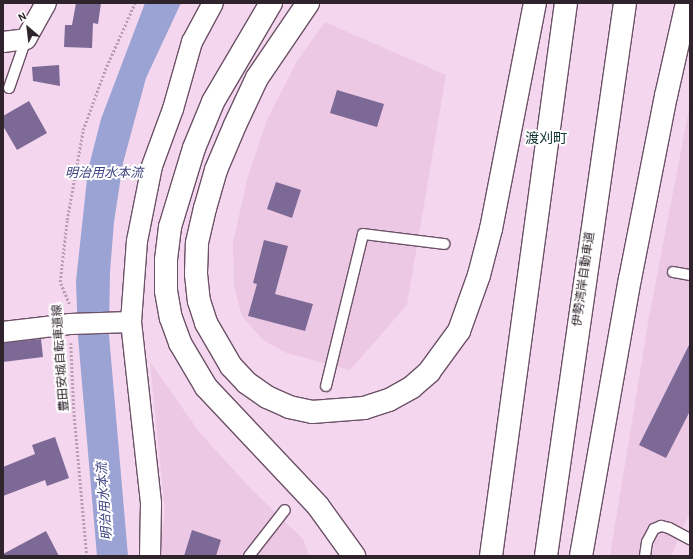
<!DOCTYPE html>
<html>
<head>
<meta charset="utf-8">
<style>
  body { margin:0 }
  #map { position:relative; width:693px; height:559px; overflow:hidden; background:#f4d6ee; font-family:"Alegreya Sans","Noto Sans JP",sans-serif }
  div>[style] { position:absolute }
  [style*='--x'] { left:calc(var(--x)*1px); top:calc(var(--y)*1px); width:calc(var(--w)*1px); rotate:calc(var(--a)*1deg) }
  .built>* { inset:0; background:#ecc8e4 }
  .water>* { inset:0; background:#9aa3d4 }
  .building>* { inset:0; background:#7d6995 }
  .path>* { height:2.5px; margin-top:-1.25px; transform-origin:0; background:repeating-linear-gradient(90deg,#b79fb2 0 2px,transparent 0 4px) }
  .roads { filter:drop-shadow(1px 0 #6c5267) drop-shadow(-1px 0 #6c5267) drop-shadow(0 1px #6c5267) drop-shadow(0 -1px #6c5267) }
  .lane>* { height:10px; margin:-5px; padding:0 5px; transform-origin:5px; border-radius:5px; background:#fff }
  .street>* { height:20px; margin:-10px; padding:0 10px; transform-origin:10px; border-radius:10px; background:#fff }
  .highway>* { height:22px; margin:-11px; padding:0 11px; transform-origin:11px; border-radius:11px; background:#fff }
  span { translate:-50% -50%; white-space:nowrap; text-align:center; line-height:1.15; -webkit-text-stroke:4px #fff; paint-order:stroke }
  .street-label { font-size:12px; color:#2f242c }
  .water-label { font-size:13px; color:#3e4482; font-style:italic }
  .quarter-label { font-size:14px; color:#0f3231 }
  .frame { position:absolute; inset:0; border:4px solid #2f242c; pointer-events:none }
  .north { position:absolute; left:8px; top:8px; width:40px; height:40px; -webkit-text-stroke:3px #fff; paint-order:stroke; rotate:332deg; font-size:11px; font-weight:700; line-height:16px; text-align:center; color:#2f242c }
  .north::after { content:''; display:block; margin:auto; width:14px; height:18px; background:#2f242c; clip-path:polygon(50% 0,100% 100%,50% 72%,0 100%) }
</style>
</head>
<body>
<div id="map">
  <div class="built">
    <i style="clip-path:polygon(325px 22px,446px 75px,407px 305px,350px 370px,287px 353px,263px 340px,242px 316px,234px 286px,233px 243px,248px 176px,267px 120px,296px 63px)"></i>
    <i style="clip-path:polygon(690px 104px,690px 512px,671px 556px,610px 556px,649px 317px)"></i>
    <i style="clip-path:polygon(150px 362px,200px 433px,251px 489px,303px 539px,309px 556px,160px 556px,165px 511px)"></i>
  </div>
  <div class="water">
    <i style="clip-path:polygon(145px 3px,181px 3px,146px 78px,123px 163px,114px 222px,110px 272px,109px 335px,128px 556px,97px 556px,78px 337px,76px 281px,88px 170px,101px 119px)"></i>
  </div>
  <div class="building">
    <i style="clip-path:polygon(76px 3px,101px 3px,98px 24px,93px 23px,92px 48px,64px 47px,65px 25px,72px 25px)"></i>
    <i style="clip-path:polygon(59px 65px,60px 86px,33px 81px,32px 67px)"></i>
    <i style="clip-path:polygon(337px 90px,384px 104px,377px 127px,330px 113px)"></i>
    <i style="clip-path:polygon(29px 101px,47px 133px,17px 150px,3px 126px,3px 116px)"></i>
    <i style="clip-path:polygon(276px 182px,301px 190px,292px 218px,267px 209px)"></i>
    <i style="clip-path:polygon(264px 240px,288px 246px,275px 294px,313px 304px,305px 331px,248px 316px,257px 284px,253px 283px)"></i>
    <i style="clip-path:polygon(41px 339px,43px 357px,3px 362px,3px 343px)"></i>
    <i style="clip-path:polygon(690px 343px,690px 411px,666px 458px,639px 445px)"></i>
    <i style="clip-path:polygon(55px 437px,69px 478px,47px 486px,45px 480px,3px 496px,3px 467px,35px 454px,32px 445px)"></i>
    <i style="clip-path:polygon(192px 530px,221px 540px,216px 556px,184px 556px)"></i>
    <i style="clip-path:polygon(46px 531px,59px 556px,3px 556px,3px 554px)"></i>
  </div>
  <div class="path">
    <i style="--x:69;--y:304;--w:24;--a:-112"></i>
    <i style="--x:60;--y:282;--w:62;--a:-83.6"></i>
    <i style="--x:67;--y:220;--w:91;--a:-79.9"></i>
    <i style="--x:83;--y:130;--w:64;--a:-69.9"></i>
    <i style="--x:105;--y:70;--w:73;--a:-65.9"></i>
    <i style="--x:71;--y:343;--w:68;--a:87.5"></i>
    <i style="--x:74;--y:411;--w:146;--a:84.9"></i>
  </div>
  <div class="roads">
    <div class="lane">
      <i style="--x:9;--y:88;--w:52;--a:-70.9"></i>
      <i style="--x:673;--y:272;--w:17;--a:10"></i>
      <i style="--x:326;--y:386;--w:156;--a:-76.3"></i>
      <i style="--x:363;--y:234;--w:82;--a:7"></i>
      <i style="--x:249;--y:556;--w:58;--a:-52"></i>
      <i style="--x:645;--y:556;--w:14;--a:-82"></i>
      <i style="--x:647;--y:542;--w:15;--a:-62"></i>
      <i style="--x:654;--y:529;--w:8;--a:-23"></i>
      <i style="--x:661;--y:526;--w:8;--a:14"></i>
      <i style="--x:669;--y:528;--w:24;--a:28"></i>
    </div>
    <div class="street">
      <i style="--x:3;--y:42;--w:23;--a:-7"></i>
      <i style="--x:26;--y:39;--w:41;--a:-60.9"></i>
      <i style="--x:3;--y:332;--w:67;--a:-6.8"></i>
      <i style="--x:70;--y:324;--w:61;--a:-1.9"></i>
      <i style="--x:150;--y:556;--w:53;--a:-88.9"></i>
      <i style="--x:151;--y:503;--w:182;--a:-96.3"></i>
      <i style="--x:131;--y:322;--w:81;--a:-85.8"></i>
      <i style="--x:137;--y:241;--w:76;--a:-78.7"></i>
      <i style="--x:152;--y:166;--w:61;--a:-69.8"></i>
      <i style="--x:173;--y:109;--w:70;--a:-74.2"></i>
      <i style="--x:192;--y:42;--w:44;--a:-61.7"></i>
    </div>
    <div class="highway">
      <i style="--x:271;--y:3;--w:115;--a:120.4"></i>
      <i style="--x:213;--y:102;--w:50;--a:112.4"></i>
      <i style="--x:194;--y:148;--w:83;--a:106.9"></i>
      <i style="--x:170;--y:227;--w:33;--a:97"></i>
      <i style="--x:166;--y:260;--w:31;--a:90"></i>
      <i style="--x:166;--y:291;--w:27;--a:80"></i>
      <i style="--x:171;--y:318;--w:27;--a:70"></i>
      <i style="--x:180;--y:343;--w:51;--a:59.4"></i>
      <i style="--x:206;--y:387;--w:163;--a:46.7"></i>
      <i style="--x:318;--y:506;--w:62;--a:54.2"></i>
      <i style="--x:308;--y:3;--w:91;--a:124.2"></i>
      <i style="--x:257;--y:78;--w:52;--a:115.1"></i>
      <i style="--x:235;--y:125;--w:49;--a:112.9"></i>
      <i style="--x:216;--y:170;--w:40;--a:106"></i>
      <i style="--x:205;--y:208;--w:37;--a:103"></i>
      <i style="--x:197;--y:244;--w:30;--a:92"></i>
      <i style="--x:196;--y:274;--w:27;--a:84"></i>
      <i style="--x:199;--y:301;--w:23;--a:72"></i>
      <i style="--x:206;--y:323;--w:50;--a:59.8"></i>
      <i style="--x:231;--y:366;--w:23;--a:47"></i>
      <i style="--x:247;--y:383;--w:24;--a:35"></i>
      <i style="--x:267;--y:397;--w:24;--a:24"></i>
      <i style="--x:289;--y:407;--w:24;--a:12"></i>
      <i style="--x:312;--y:412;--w:52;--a:-4.4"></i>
      <i style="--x:364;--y:408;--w:26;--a:-18"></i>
      <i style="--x:389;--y:400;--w:26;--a:-29"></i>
      <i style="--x:412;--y:387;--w:23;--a:-41"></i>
      <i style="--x:429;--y:372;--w:51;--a:-53.8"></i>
      <i style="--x:459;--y:331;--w:59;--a:-70.3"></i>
      <i style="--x:479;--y:275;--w:48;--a:-75.4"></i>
      <i style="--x:491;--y:229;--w:230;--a:-79"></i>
      <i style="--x:491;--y:556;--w:558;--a:-82.28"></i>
      <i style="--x:546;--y:556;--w:559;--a:-81.87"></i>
      <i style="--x:581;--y:556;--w:281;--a:-80"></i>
      <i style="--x:630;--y:279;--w:187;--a:-78.9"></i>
      <i style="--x:666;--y:96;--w:95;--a:-77.3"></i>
    </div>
  </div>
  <div class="street-label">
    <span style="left:584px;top:279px;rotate:-82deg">伊勢湾岸自動車道</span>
    <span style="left:61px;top:358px;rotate:-94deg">豊田安城自転車道線</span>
  </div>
  <div class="water-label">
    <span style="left:104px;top:174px">明治用水本流</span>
    <span style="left:106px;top:501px;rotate:-94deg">明治用水本流</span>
  </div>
  <div class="quarter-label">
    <span style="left:546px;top:139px">渡刈町</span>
  </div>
  <div class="frame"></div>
  <div class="north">N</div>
</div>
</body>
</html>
